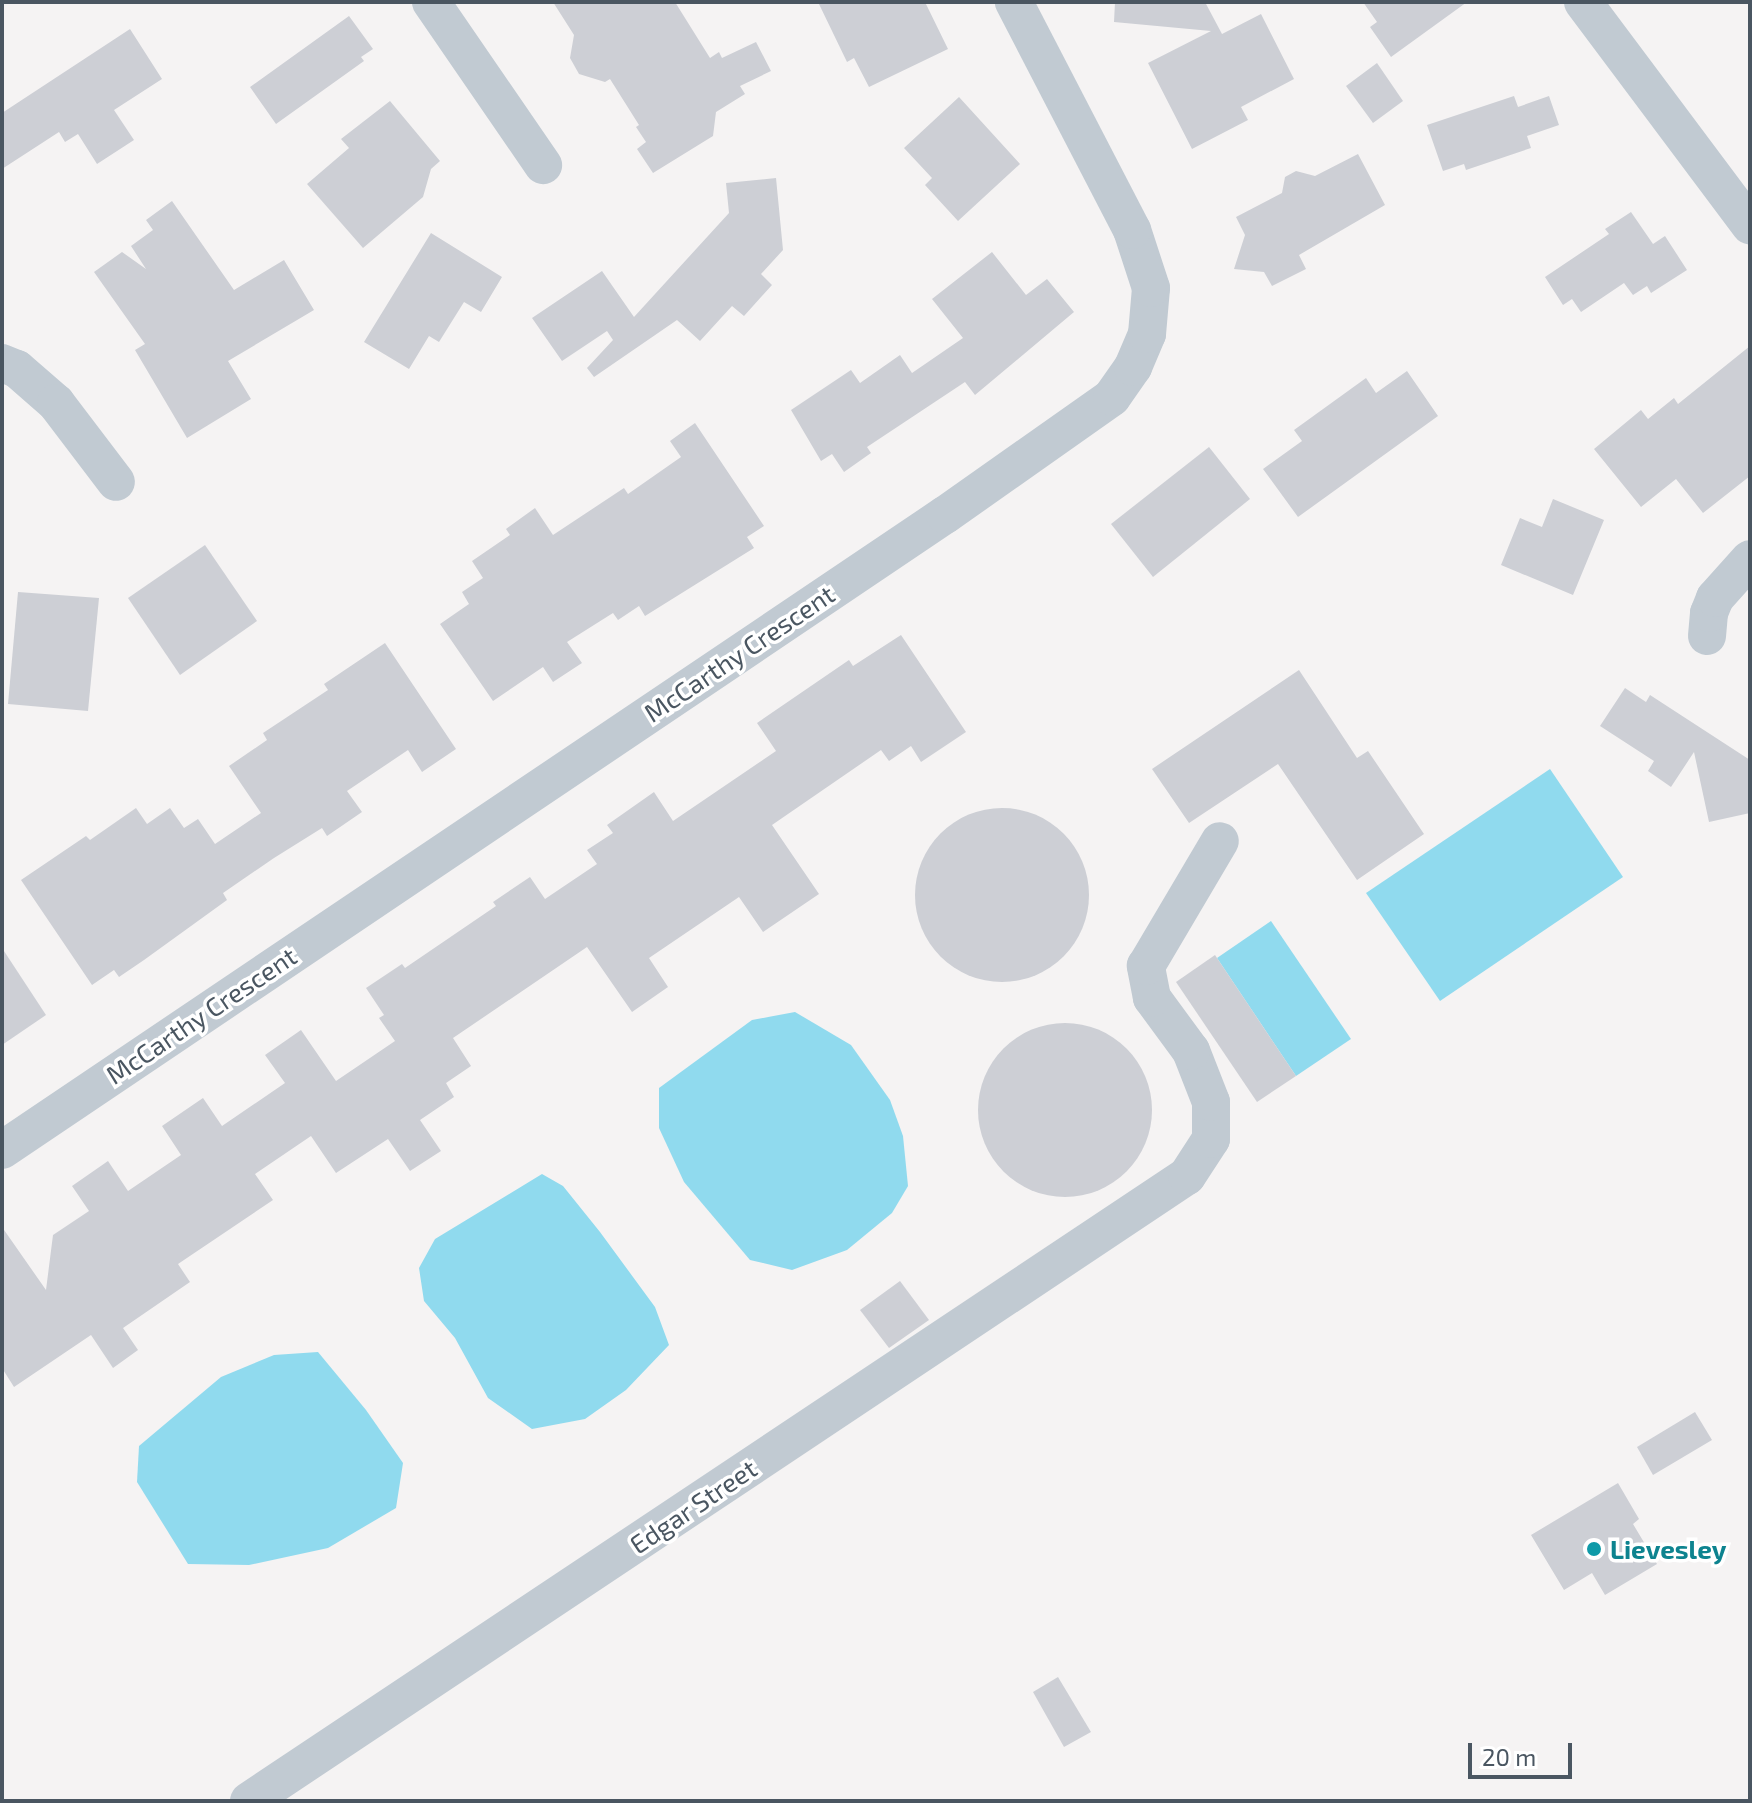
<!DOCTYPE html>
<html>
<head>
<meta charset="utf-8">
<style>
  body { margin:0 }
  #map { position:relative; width:1752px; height:1803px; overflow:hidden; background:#f5f3f3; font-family:"Exo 2",sans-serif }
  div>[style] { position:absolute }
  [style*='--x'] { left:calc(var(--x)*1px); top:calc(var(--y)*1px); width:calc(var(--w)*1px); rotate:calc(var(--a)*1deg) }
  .water>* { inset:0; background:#90daee }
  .building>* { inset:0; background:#cdcfd5 }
  .round { border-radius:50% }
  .minor>* { height:38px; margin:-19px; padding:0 19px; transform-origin:19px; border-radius:19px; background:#c1cad2 }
  .dots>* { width:22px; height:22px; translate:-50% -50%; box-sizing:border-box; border:4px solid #fff; border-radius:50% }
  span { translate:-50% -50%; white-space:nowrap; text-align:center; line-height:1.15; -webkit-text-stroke:7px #fff; paint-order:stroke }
  .street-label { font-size:26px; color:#4a5661 }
  .culture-label { font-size:26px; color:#0d838f; font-weight:700 }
  .left { translate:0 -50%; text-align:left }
  .frame { position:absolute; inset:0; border:4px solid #4a5661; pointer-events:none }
  .scale { position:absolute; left:1468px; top:1743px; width:104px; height:36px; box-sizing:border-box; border:4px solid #4a5661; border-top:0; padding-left:10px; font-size:24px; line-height:28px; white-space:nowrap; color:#4a5661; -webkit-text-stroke:6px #fff; paint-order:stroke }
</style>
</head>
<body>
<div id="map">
  <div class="water">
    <i style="clip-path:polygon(1550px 769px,1623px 877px,1440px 1001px,1366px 893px)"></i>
    <i style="clip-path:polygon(1271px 921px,1351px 1039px,1296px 1076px,1217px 958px)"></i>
    <i style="clip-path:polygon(795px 1012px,851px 1045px,890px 1100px,903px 1136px,908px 1186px,892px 1213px,847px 1250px,792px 1270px,750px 1260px,684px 1182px,659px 1128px,659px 1088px,752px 1020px)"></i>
    <i style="clip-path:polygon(542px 1174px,563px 1186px,600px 1232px,655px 1307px,669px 1345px,626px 1390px,585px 1419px,532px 1429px,488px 1398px,455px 1338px,424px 1301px,419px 1268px,435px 1239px)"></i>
    <i style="clip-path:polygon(318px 1352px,366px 1410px,403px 1463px,396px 1508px,328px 1548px,249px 1565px,188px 1564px,137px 1482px,139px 1446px,221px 1377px,274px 1355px)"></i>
  </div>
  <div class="building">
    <i style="clip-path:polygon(553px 2px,675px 2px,710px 58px,719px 52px,722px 58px,756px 42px,771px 71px,740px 86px,745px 94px,716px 112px,713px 136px,653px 173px,637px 149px,646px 142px,636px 127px,639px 125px,610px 79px,605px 82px,579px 74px,570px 58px,574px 35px)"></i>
    <i style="clip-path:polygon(818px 2px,925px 2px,948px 49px,869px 87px,854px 58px,847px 62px)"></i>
    <i style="clip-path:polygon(1115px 2px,1205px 2px,1222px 34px,1261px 14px,1294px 79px,1241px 107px,1248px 120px,1192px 149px,1148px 63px,1211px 31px,1114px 22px)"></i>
    <i style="clip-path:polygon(1363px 2px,1467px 2px,1391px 57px,1370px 27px,1377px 22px)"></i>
    <i style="clip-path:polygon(349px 16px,373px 49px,361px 57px,364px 61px,276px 124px,250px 87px)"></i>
    <i style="clip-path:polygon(130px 29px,162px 79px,114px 110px,134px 140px,97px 164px,78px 134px,65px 142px,59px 132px,2px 169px,2px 113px)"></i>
    <i style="clip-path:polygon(1377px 63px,1403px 101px,1373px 123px,1346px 86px)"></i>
    <i style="clip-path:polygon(1514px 96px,1518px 107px,1549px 96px,1559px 125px,1527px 136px,1531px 148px,1466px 170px,1464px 164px,1443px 171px,1427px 125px)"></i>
    <i style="clip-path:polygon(959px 97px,1020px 164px,958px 221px,925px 185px,932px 178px,904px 148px)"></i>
    <i style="clip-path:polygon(390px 101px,440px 161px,431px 169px,423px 197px,363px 248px,307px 184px,349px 148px,341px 139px)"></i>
    <i style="clip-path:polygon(1358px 154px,1385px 205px,1299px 255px,1306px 269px,1272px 286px,1264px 272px,1234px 269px,1245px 235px,1236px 217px,1282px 193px,1285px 177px,1296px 171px,1315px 176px)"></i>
    <i style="clip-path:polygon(776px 178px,783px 250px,761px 274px,772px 285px,744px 316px,732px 306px,700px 341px,677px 320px,594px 377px,587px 368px,613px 340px,607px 331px,562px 361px,532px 318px,602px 271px,634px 317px,729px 213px,726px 183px)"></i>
    <i style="clip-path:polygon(172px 201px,234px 290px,284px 260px,314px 310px,228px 361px,251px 399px,187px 438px,135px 350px,145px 344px,94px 272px,122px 252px,146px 269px,131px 246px,153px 230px,146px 220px)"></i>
    <i style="clip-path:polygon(1631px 212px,1653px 244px,1665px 236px,1687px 270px,1651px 293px,1647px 286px,1633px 295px,1624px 283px,1581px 312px,1572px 299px,1563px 305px,1545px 277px,1609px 234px,1605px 229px)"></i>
    <i style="clip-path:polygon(431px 233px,502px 277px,481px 312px,464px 302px,439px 342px,429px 336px,409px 369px,364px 342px)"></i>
    <i style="clip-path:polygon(992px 252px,1026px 295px,1047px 279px,1074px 312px,975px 395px,965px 382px,867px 447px,871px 453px,844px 472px,832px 454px,821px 461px,791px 410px,851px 370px,860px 383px,900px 355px,912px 373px,963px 338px,932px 299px)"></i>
    <i style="clip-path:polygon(1750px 346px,1750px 476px,1703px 513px,1676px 479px,1641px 507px,1594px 449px,1641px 410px,1648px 419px,1674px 398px,1678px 404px)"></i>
    <i style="clip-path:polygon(1407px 371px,1438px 416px,1298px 517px,1263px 469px,1302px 441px,1294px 430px,1366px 378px,1376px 393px)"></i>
    <i style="clip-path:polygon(695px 423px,764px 526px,747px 537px,754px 548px,645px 616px,639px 606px,618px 620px,613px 613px,567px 642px,582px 663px,553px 682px,543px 667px,493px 701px,440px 624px,469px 604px,462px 592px,483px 578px,472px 561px,510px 535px,506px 529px,535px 508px,553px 535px,624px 488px,628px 494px,681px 457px,670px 441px)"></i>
    <i style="clip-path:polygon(1209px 447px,1250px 499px,1153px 577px,1111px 524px)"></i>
    <i style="clip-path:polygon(1553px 499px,1604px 520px,1573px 595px,1501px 565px,1520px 518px,1542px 527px)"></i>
    <i style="clip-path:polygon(205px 545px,257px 621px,180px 675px,128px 598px)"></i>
    <i style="clip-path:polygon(18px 592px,99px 598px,88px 711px,8px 704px)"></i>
    <i style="clip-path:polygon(901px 635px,966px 732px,921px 762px,911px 746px,889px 761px,881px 750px,772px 825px,819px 894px,763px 932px,739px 897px,649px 958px,668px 987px,632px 1012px,587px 947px,453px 1038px,471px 1066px,446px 1083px,454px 1097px,420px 1120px,441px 1151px,410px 1171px,388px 1139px,336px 1173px,311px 1136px,255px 1174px,273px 1200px,178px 1264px,190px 1282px,123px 1328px,138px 1350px,113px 1368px,91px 1335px,14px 1387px,2px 1368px,2px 1227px,46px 1290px,53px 1235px,89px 1211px,72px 1186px,108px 1161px,128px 1191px,181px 1155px,162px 1126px,203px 1098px,222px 1126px,285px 1083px,265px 1055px,301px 1030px,336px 1081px,395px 1041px,379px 1018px,384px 1015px,366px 988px,402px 964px,405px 968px,496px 906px,493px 902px,530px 877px,545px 899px,597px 864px,587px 850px,613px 833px,607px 825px,654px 792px,673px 821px,776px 751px,757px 723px,849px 660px,853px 666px)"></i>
    <i style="clip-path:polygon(385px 643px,456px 749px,422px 772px,408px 750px,347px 791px,362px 812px,327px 836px,322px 828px,274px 858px,223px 893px,227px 900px,144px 960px,119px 977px,114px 970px,92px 985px,21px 880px,86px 836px,90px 840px,136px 808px,147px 824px,170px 808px,184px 828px,198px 819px,215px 844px,261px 813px,229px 766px,267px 740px,263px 733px,328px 690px,324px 684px)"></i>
    <i style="clip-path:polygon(1299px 670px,1357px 758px,1368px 751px,1424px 834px,1357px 880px,1278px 764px,1189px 823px,1152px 769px)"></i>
    <i style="clip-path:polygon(1625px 688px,1646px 702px,1650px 695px,1750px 760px,1750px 813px,1709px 822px,1694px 752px,1671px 787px,1648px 771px,1654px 761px,1600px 726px)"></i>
    <i class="round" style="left:915px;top:808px;width:174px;height:174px"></i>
    <i style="clip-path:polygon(2px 948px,46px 1015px,2px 1045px)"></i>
    <i style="clip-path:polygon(1215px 955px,1296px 1076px,1257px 1102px,1176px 982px)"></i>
    <i class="round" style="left:978px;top:1023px;width:174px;height:174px"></i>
    <i style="clip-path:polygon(900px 1281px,929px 1320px,889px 1348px,860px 1310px)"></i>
    <i style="clip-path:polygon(1695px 1412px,1712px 1440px,1653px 1475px,1637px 1447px)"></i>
    <i style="clip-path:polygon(1618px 1483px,1639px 1519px,1633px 1524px,1657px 1564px,1605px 1595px,1592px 1573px,1564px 1590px,1531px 1535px)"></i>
    <i style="clip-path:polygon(1058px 1677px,1091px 1732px,1064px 1747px,1033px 1692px)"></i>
  </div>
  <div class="minor">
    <i style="--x:431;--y:2;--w:198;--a:55.5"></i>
    <i style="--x:1583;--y:2;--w:279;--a:53.2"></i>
    <i style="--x:2;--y:363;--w:16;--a:22"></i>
    <i style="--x:17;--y:369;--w:52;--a:41.1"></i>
    <i style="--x:56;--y:403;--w:99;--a:52.8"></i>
    <i style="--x:1707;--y:636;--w:23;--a:-85"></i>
    <i style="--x:1709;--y:613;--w:16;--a:-68"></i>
    <i style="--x:1715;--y:598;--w:52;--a:-48.1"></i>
    <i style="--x:2;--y:1150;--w:1137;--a:-33.96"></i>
    <i style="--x:945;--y:515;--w:204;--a:-35.2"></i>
    <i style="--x:1112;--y:397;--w:37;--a:-55"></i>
    <i style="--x:1133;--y:367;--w:36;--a:-67"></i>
    <i style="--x:1147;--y:334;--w:46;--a:-85"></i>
    <i style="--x:1151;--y:288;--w:61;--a:-108.1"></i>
    <i style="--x:1132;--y:230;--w:257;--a:-117.4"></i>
    <i style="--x:249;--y:1801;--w:1127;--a:-33.68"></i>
    <i style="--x:1187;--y:1176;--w:44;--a:-57"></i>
    <i style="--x:1211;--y:1139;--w:37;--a:-90"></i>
    <i style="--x:1211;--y:1102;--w:55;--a:-111.4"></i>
    <i style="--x:1191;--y:1051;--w:66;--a:-126.3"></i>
    <i style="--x:1152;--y:998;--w:33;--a:-101"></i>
    <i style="--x:1146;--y:966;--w:145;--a:-59.4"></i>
  </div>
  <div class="dots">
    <i style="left:1594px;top:1549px;background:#0f9aa8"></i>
  </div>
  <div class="street-label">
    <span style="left:739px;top:653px;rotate:-34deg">McCarthy Crescent</span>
    <span style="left:201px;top:1015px;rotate:-34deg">McCarthy Crescent</span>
    <span style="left:693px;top:1506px;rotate:-34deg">Edgar Street</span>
  </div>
  <div class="culture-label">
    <span class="left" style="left:1610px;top:1549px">Lievesley</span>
  </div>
  <div class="frame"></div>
  <div class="scale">20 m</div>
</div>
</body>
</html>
